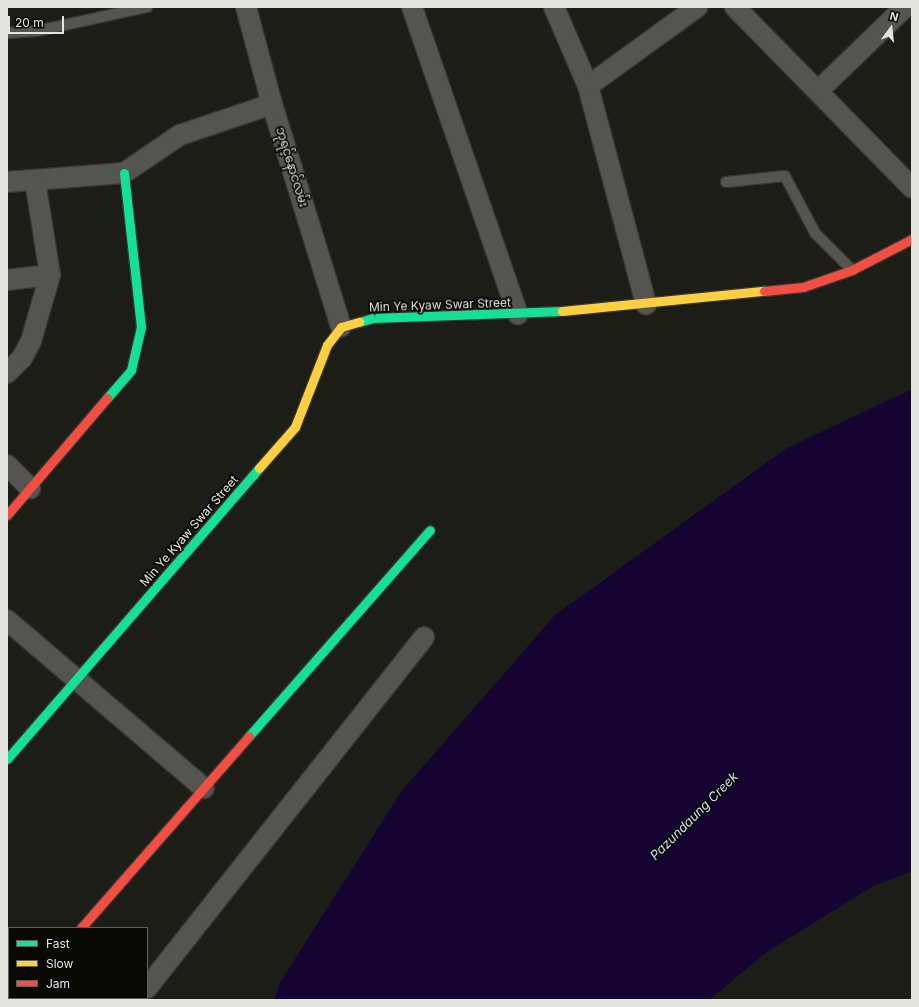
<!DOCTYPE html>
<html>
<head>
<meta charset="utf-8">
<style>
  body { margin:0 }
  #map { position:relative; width:919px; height:1007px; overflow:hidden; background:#1d1d18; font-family:Inter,"Noto Sans Myanmar",sans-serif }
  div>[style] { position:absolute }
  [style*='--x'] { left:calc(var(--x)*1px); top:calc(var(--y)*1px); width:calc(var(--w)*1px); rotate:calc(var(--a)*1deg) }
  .water>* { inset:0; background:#150332 }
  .roads { filter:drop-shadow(1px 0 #373733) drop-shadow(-1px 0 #373733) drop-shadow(0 1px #373733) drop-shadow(0 -1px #373733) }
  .lane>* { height:10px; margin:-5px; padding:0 5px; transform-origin:5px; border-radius:5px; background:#545550 }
  .street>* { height:20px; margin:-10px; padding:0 10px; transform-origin:10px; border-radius:10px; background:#545550 }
  .fast>* { height:9px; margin:-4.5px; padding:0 4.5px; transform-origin:4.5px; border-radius:4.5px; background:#16e098 }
  .slow>* { height:9px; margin:-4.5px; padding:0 4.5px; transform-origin:4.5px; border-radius:4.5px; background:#ffcf43 }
  .jam>* { height:9px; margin:-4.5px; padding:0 4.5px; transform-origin:4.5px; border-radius:4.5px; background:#f24e42 }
  span { translate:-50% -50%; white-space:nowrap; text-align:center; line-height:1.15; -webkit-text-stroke:3.5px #080905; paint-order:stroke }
  .street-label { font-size:12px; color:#e2e4dd }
  .water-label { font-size:13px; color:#dfd8fe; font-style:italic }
  .frame { position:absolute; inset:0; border:8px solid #e2e4dd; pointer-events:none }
  .legend { position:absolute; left:8px; top:927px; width:140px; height:72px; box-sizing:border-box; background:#080905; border:1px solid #5f615b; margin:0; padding:5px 7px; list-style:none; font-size:12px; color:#e2e4dd }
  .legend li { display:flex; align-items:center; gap:8px; height:20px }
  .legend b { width:20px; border:1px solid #5f615b }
  .north { position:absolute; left:871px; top:8px; width:40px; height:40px; -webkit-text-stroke:3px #080905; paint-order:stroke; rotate:15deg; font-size:11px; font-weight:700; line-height:16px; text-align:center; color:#e2e4dd }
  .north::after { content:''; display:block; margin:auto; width:14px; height:18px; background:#e2e4dd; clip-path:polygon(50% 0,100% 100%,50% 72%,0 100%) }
  .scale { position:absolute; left:8px; top:16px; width:56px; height:18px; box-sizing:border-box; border:2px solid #e2e4dd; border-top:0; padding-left:5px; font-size:12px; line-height:14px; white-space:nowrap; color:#e2e4dd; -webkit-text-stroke:3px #080905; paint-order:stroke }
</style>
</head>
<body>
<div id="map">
  <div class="water">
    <i style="clip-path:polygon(912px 389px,912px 871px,872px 887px,768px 951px,709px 1000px,274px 1000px,281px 981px,401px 792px,555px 615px,787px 448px)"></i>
  </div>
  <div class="roads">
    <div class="lane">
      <i style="--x:7;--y:33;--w:30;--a:-4"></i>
      <i style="--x:37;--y:31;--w:113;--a:-12.3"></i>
      <i style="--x:726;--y:182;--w:59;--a:-5.8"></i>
      <i style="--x:785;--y:176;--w:64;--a:62.2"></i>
      <i style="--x:815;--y:233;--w:52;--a:45"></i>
    </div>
    <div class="street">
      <i style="--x:246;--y:7;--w:100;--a:75"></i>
      <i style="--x:272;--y:104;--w:233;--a:72.8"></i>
      <i style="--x:412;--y:7;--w:325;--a:71"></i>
      <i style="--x:554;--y:7;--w:86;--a:66.7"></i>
      <i style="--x:588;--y:86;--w:226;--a:75.1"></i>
      <i style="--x:735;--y:7;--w:253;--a:45.6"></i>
      <i style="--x:588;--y:86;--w:135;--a:-35.9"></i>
      <i style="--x:818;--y:91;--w:121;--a:-44"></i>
      <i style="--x:7;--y:182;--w:117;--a:-4.4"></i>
      <i style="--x:124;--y:173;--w:68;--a:-34.2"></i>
      <i style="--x:180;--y:135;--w:97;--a:-18.6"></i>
      <i style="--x:7;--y:280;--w:43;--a:-6.6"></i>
      <i style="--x:7;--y:373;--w:21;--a:-45"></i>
      <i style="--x:22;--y:358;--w:19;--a:-62"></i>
      <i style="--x:31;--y:341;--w:69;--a:-73.9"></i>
      <i style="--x:50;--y:275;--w:96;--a:-99"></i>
      <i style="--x:7;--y:465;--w:33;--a:45"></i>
      <i style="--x:7;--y:620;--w:259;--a:40.5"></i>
      <i style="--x:147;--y:988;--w:447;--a:-51.7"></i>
      <i style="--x:18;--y:1000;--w:3;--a:-45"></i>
    </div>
    <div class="fast">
      <i style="--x:359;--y:322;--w:15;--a:-16"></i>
      <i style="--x:373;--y:318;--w:189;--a:-2.1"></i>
      <i style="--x:107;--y:398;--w:37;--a:-49"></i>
      <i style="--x:131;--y:370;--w:44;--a:-76.9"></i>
      <i style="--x:141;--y:327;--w:155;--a:-96.3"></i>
      <i style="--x:249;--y:736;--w:274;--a:-48.7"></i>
      <i style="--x:7;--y:759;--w:385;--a:-49.1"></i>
    </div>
    <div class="slow">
      <i style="--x:562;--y:311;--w:203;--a:-5.7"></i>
      <i style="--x:259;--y:468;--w:55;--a:-48.7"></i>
      <i style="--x:295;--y:427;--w:88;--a:-68.7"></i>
      <i style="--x:327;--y:345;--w:23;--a:-52"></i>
      <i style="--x:341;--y:327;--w:19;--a:-16"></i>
    </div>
    <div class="jam">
      <i style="--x:764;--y:291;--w:39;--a:-6"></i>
      <i style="--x:803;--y:287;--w:52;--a:-19.1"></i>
      <i style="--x:852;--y:270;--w:68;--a:-27.3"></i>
      <i style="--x:7;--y:515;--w:154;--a:-49.5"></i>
      <i style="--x:81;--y:928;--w:255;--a:-48.8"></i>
    </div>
  </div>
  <div class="street-label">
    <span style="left:292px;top:167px;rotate:73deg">ဘုရင့်နောင်လမ်း</span>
    <span style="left:440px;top:305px;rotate:-2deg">Min Ye Kyaw Swar Street</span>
    <span style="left:189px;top:531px;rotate:-49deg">Min Ye Kyaw Swar Street</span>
  </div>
  <div class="water-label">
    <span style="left:694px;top:816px;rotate:-45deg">Pazundaung Creek</span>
  </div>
  <div class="frame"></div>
  <ul class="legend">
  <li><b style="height:5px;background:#16e098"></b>Fast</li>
  <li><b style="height:5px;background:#ffcf43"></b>Slow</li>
  <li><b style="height:5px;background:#f24e42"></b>Jam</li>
  </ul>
  <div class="north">N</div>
  <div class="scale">20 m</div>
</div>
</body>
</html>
